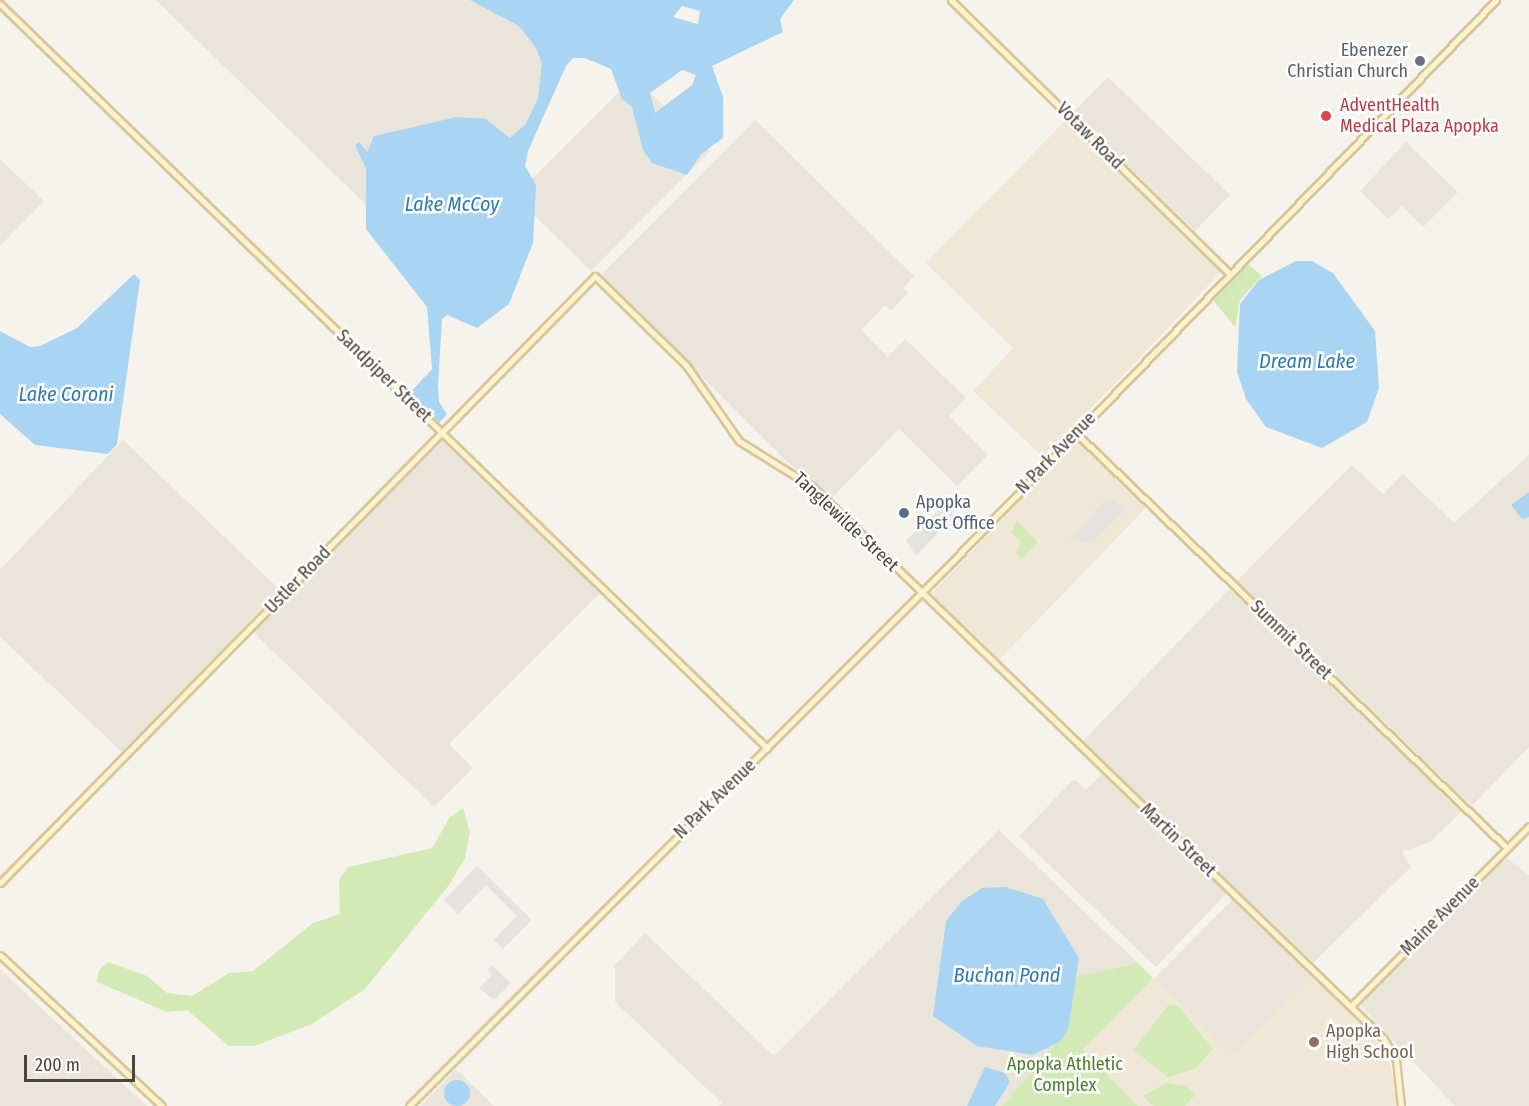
<!DOCTYPE html>
<html>
<head>
<meta charset="utf-8">
<style>
	body { margin:0 }
	#map { position:relative; width:1529px; height:1106px; overflow:hidden; background:#f6f3ec; font-family:"Fira Sans Condensed",sans-serif }
	div>[style] { position:absolute }
	[style*='--x'] { left:calc(var(--x)*1px); top:calc(var(--y)*1px); width:calc(var(--w)*1px); rotate:calc(var(--a)*1deg) }
	.residential>* { inset:0; background:#eae5da }
	.education>* { inset:0; background:#efe8d6 }
	.green>* { inset:0; background:#d2eab5 }
	.parking>* { inset:0; background:#e5e3e0 }
	.water>* { inset:0; background:#a9d4f2 }
	.round { border-radius:50% }
	.roads { filter:drop-shadow(2px 0 #d6c79b) drop-shadow(-2px 0 #d6c79b) drop-shadow(0 2px #d6c79b) drop-shadow(0 -2px #d6c79b) }
	.secondary>* { height:5px; margin:-2.5px; padding:0 2.5px; transform-origin:2.5px; border-radius:2.5px; background:#fff3cd }
	.dots>* { width:16px; height:16px; translate:-50% -50%; box-sizing:border-box; border:3px solid #fff; border-radius:50% }
	span { translate:-50% -50%; white-space:nowrap; text-align:center; line-height:1.15; -webkit-text-stroke:5px #fff; paint-order:stroke }
	.worship-label { font-size:18px; color:#5b616d }
	.right { translate:-100% -50%; text-align:right }
	.health-label { font-size:18px; color:#be3a42 }
	.left { translate:0 -50%; text-align:left }
	.street-label { font-size:18px; color:#4b4439 }
	.service-label { font-size:18px; color:#4e5e75 }
	.education-label { font-size:18px; color:#785e54 }
	.park-label { font-size:18px; color:#4a7f2a }
	.water-label { font-size:20px; color:#2e7ab2; font-style:italic }
	.scale { position:absolute; left:24px; top:1055px; width:111px; height:27px; box-sizing:border-box; border:3px solid #4b4439; border-top:0; padding-left:8px; font-size:18px; line-height:21px; white-space:nowrap; color:#4b4439; -webkit-text-stroke:4px #fff; paint-order:stroke }
</style>
</head>
<body>
<div id="map">
	<div class="residential">
		<div style="clip-path:polygon(156px 0,554px 0,555px 48px,515px 196px,634px 77px,710px 151px,591px 271px,515px 196px,438px 275px)"></div>
		<div style="clip-path:polygon(1108px 77px,1230px 195px,1195px 231px,1073px 112px)"></div>
		<div style="clip-path:polygon(755px 120px,914px 276px,903px 288px,908px 293px,891px 311px,885px 305px,861px 330px,888px 357px,905px 339px,966px 398px,949px 416px,988px 455px,957px 486px,899px 429px,831px 499px,784px 459px,601px 275px)"></div>
		<div style="clip-path:polygon(1406px 142px,1458px 192px,1423px 227px,1402px 206px,1388px 219px,1360px 191px)"></div>
		<div style="clip-path:polygon(0 159px,44px 201px,0 246px)"></div>
		<div style="clip-path:polygon(441px 439px,600px 593px,449px 744px,473px 768px,434px 807px,253px 632px)"></div>
		<div style="clip-path:polygon(123px 440px,280px 590px,122px 752px,0 637px,0 570px)"></div>
		<div style="clip-path:polygon(1529px 455px,1529px 747px,1472px 806px,1237px 581px,1352px 465px,1383px 494px,1403px 474px,1454px 523px)"></div>
		<div style="clip-path:polygon(1230px 588px,1462px 811px,1430px 842px,1402px 852px,1411px 867px,1313px 963px,1083px 741px)"></div>
		<div style="clip-path:polygon(1102px 774px,1226px 894px,1156px 967px,1019px 836px,1074px 779px,1086px 790px)"></div>
		<div style="clip-path:polygon(999px 830px,1138px 963px,1055px 981px,1061px 1037px,1002px 1106px,719px 1106px,722px 1103px,615px 1002px,615px 965px,645px 933px,774px 1056px)"></div>
		<div style="clip-path:polygon(1505px 857px,1529px 875px,1529px 1106px,1455px 1106px,1360px 1005px)"></div>
		<div style="clip-path:polygon(1233px 899px,1312px 973px,1234px 1055px,1154px 979px)"></div>
		<div style="clip-path:polygon(0 969px,37px 1004px,147px 1106px,0 1106px)"></div>
		<div style="clip-path:polygon(456px 1069px,494px 1106px,421px 1106px)"></div>
	</div>
	<div class="education">
		<div style="clip-path:polygon(1066px 120px,1221px 272px,1044px 458px,973px 391px,1013px 348px,926px 263px)"></div>
		<div style="clip-path:polygon(1077px 441px,1146px 508px,998px 661px,930px 595px)"></div>
		<div style="clip-path:polygon(1312px 973px,1387px 1048px,1399px 1106px,1138px 1106px,1082px 1050px,1153px 978px,1234px 1055px)"></div>
	</div>
	<div class="green">
		<div style="clip-path:polygon(1248px 264px,1262px 276px,1240px 300px,1235px 327px,1212px 299px)"></div>
		<div style="clip-path:polygon(1017px 521px,1038px 542px,1022px 559px,1016px 553px,1021px 542px,1011px 532px)"></div>
		<div style="clip-path:polygon(463px 808px,470px 832px,465px 858px,449px 885px,364px 990px,312px 1024px,254px 1046px,229px 1046px,187px 1010px,167px 1012px,97px 982px,99px 970px,108px 962px,147px 976px,167px 993px,192px 996px,229px 973px,253px 971px,313px 923px,340px 914px,339px 880px,348px 867px,432px 848px,450px 817px)"></div>
		<div style="clip-path:polygon(1138px 963px,1153px 978px,1083px 1050px,1138px 1106px,1002px 1106px,1061px 1037px,1055px 981px)"></div>
		<div style="clip-path:polygon(1169px 1004px,1178px 1006px,1213px 1049px,1195px 1069px,1167px 1077px,1134px 1050px)"></div>
		<div style="clip-path:polygon(1167px 1083px,1185px 1086px,1196px 1094px,1185px 1106px,1153px 1106px,1143px 1096px)"></div>
	</div>
	<div class="parking">
		<div style="clip-path:polygon(1107px 497px,1126px 508px,1092px 544px,1070px 540px)"></div>
		<div style="clip-path:polygon(947px 503px,954px 516px,916px 556px,906px 540px)"></div>
		<div style="clip-path:polygon(477px 866px,532px 920px,503px 949px,494px 940px,517px 916px,486px 885px,458px 914px,444px 900px)"></div>
		<div style="clip-path:polygon(492px 965px,511px 983px,494px 1000px,479px 988px,492px 975px,487px 970px)"></div>
	</div>
	<div class="water">
		<div style="clip-path:polygon(evenodd,470px 0,794px 0,780px 19px,783px 32px,712px 66px,723px 97px,723px 138px,701px 154px,687px 175px,652px 163px,643px 150px,632px 107px,622px 99px,611px 69px,585px 58px,573px 58px,566px 66px,528px 151px,525px 166px,536px 185px,533px 243px,509px 304px,477px 328px,447px 315px,442px 319px,438px 385px,439px 402px,447px 414px,439px 423px,409px 394px,432px 369px,427px 307px,366px 229px,366px 168px,355px 145px,359px 142px,367px 152px,374px 136px,457px 117px,486px 119px,510px 138px,526px 124px,538px 98px,542px 63px,536px 48px,519px 26px,470px 0,682px 6px,700px 11px,698px 24px,673px 17px,682px 6px,470px 0,682px 70px,696px 75px,692px 85px,655px 113px,650px 93px,682px 70px)"></div>
		<div style="clip-path:polygon(1296px 261px,1312px 261px,1333px 273px,1375px 331px,1379px 388px,1367px 422px,1322px 448px,1266px 427px,1246px 399px,1237px 372px,1240px 304px,1259px 280px)"></div>
		<div style="clip-path:polygon(134px 274px,140px 280px,117px 444px,108px 454px,35px 445px,0 414px,0 331px,30px 347px,40px 346px,77px 328px)"></div>
		<div style="clip-path:polygon(1529px 492px,1529px 517px,1522px 519px,1511px 505px)"></div>
		<div style="clip-path:polygon(1006px 887px,1043px 899px,1079px 958px,1068px 1030px,1059px 1042px,1033px 1055px,977px 1046px,933px 1016px,946px 921px,962px 901px,982px 888px)"></div>
		<div style="clip-path:polygon(985px 1067px,1005px 1073px,1010px 1082px,995px 1106px,967px 1106px)"></div>
		<div class="round" style="left:444px;top:1080px;width:26px;height:26px"></div>
	</div>
	<div class="roads">
		<div class="secondary">
			<div style="--x:951;--y:0;--w:390;--a:44.5"></div>
			<div style="--x:0;--y:4;--w:1069;--a:44.13"></div>
			<div style="--x:1076;--y:433;--w:598;--a:43.92"></div>
			<div style="--x:0;--y:883;--w:850;--a:-45.57"></div>
			<div style="--x:595;--y:276;--w:127;--a:44.4"></div>
			<div style="--x:686;--y:365;--w:93;--a:55.1"></div>
			<div style="--x:739;--y:441;--w:87;--a:31.9"></div>
			<div style="--x:813;--y:487;--w:794;--a:44.03"></div>
			<div style="--x:1384;--y:1039;--w:24;--a:60"></div>
			<div style="--x:1396;--y:1060;--w:46;--a:83.8"></div>
			<div style="--x:0;--y:955;--w:221;--a:43"></div>
			<div style="--x:1351;--y:1006;--w:253;--a:-45.3"></div>
			<div style="--x:409;--y:1106;--w:762;--a:-45.05"></div>
			<div style="--x:947;--y:567;--w:789;--a:-45.92"></div>
		</div>
	</div>
	<div class="dots">
		<div style="left:1420px;top:61px;background:#6b7280"></div>
		<div style="left:1326px;top:116px;background:#e0444e"></div>
		<div style="left:904px;top:513px;background:#5c6f8a"></div>
		<div style="left:1314px;top:1042px;background:#8d6e63"></div>
	</div>
	<div class="worship-label">
		<span class="right" style="left:1408px;top:61px">Ebenezer<br>Christian Church</span>
	</div>
	<div class="health-label">
		<span class="left" style="left:1340px;top:116px">AdventHealth<br>Medical Plaza Apopka</span>
	</div>
	<div class="street-label">
		<span style="left:1090px;top:136px;rotate:45deg">Votaw Road</span>
		<span style="left:384px;top:376px;rotate:44deg">Sandpiper Street</span>
		<span style="left:1056px;top:453px;rotate:-46deg">N Park Avenue</span>
		<span style="left:846px;top:522px;rotate:43deg">Tanglewilde Street</span>
		<span style="left:298px;top:580px;rotate:-46deg">Ustler Road</span>
		<span style="left:1291px;top:640px;rotate:44deg">Summit Street</span>
		<span style="left:715px;top:799px;rotate:-44deg">N Park Avenue</span>
		<span style="left:1178px;top:840px;rotate:44deg">Martin Street</span>
		<span style="left:1440px;top:916px;rotate:-45deg">Maine Avenue</span>
	</div>
	<div class="service-label">
		<span class="left" style="left:916px;top:513px">Apopka<br>Post Office</span>
	</div>
	<div class="education-label">
		<span class="left" style="left:1326px;top:1042px">Apopka<br>High School</span>
	</div>
	<div class="park-label">
		<span style="left:1065px;top:1075px">Apopka Athletic<br>Complex</span>
	</div>
	<div class="water-label">
		<span style="left:452px;top:204px">Lake McCoy</span>
		<span style="left:1307px;top:361px">Dream Lake</span>
		<span style="left:66px;top:394px">Lake Coroni</span>
		<span style="left:1007px;top:975px">Buchan Pond</span>
	</div>
	<div class="scale">200 m</div>
</div>
</body>
</html>
